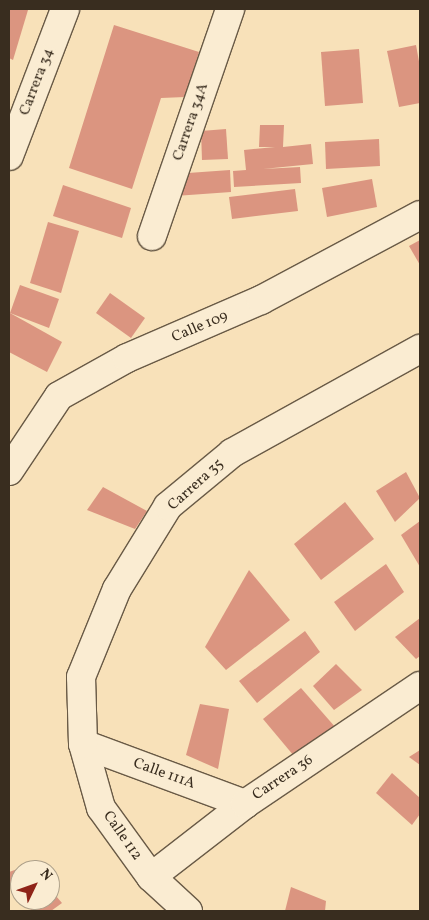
<!DOCTYPE html>
<html>
<head>
<meta charset="utf-8">
<style>
	body { margin:0 }
	#map { position:relative; width:429px; height:920px; overflow:hidden; background:#f8e1b9; font-family:Vollkorn,serif }
	div>[style] { position:absolute }
	[style*='--x'] { left:calc(var(--x)*1px); top:calc(var(--y)*1px); width:calc(var(--w)*1px); rotate:calc(var(--a)*1deg) }
	.building>* { inset:0; background:#db9580 }
	.roads { filter:drop-shadow(1px 0 #695a46) drop-shadow(-1px 0 #695a46) drop-shadow(0 1px #695a46) drop-shadow(0 -1px #695a46) }
	.street>* { height:28px; margin:-14px; padding:0 14px; transform-origin:14px; border-radius:14px; background:#faecd2 }
	span { translate:-50% -50%; white-space:nowrap; text-align:center; line-height:1.15; -webkit-text-stroke:5px #faecd2; paint-order:stroke }
	.street-label { font-size:15px; color:#392d1f }
	.frame { position:absolute; inset:0; border:10px solid #392d1f; pointer-events:none }
	.north { position:absolute; left:10px; top:860px; width:50px; height:50px; box-sizing:border-box; background:#faecd2; border:1px solid #ada08a; border-radius:50%; rotate:48deg; font-size:14px; font-weight:700; line-height:20px; text-align:center; color:#392d1f }
	.north::after { content:''; display:block; margin:auto; width:18px; height:22px; background:#8f2418; clip-path:polygon(50% 0,100% 100%,50% 72%,0 100%) }
</style>
</head>
<body>
<div id="map">
	<div class="building">
		<div style="clip-path:polygon(9px 9px,28px 10px,13px 60px,9px 58px)"></div>
		<div style="clip-path:polygon(114px 25px,199px 52px,185px 97px,161px 98px,132px 189px,69px 168px)"></div>
		<div style="clip-path:polygon(416px 45px,420px 67px,420px 103px,399px 107px,387px 51px)"></div>
		<div style="clip-path:polygon(359px 49px,363px 103px,325px 106px,321px 52px)"></div>
		<div style="clip-path:polygon(260px 125px,284px 125px,283px 147px,311px 144px,313px 164px,263px 169px,300px 167px,301px 183px,234px 187px,233px 171px,246px 170px,244px 150px,275px 147px,259px 147px)"></div>
		<div style="clip-path:polygon(226px 129px,228px 159px,202px 160px,201px 131px)"></div>
		<div style="clip-path:polygon(379px 139px,380px 166px,326px 169px,325px 142px)"></div>
		<div style="clip-path:polygon(230px 170px,231px 192px,175px 196px,174px 174px)"></div>
		<div style="clip-path:polygon(372px 179px,377px 207px,327px 217px,322px 188px)"></div>
		<div style="clip-path:polygon(63px 185px,131px 208px,122px 238px,53px 216px)"></div>
		<div style="clip-path:polygon(295px 189px,298px 211px,232px 219px,229px 197px)"></div>
		<div style="clip-path:polygon(48px 222px,79px 231px,61px 293px,30px 283px)"></div>
		<div style="clip-path:polygon(420px 240px,420px 265px,409px 246px)"></div>
		<div style="clip-path:polygon(20px 285px,59px 299px,49px 328px,10px 313px)"></div>
		<div style="clip-path:polygon(110px 293px,145px 318px,131px 338px,96px 313px)"></div>
		<div style="clip-path:polygon(10px 313px,62px 342px,47px 372px,9px 352px)"></div>
		<div style="clip-path:polygon(406px 472px,420px 498px,395px 522px,376px 491px)"></div>
		<div style="clip-path:polygon(103px 487px,147px 511px,135px 529px,87px 510px)"></div>
		<div style="clip-path:polygon(345px 502px,374px 539px,321px 580px,294px 544px)"></div>
		<div style="clip-path:polygon(420px 521px,420px 567px,401px 535px)"></div>
		<div style="clip-path:polygon(386px 564px,404px 592px,355px 631px,334px 602px)"></div>
		<div style="clip-path:polygon(249px 570px,290px 620px,226px 670px,205px 647px)"></div>
		<div style="clip-path:polygon(420px 618px,420px 656px,416px 659px,395px 637px)"></div>
		<div style="clip-path:polygon(305px 631px,320px 652px,257px 703px,239px 681px)"></div>
		<div style="clip-path:polygon(336px 664px,362px 690px,334px 710px,313px 686px)"></div>
		<div style="clip-path:polygon(301px 688px,336px 728px,299px 762px,263px 719px)"></div>
		<div style="clip-path:polygon(200px 704px,229px 709px,218px 769px,186px 755px)"></div>
		<div style="clip-path:polygon(420px 750px,420px 765px,409px 757px)"></div>
		<div style="clip-path:polygon(392px 773px,420px 798px,420px 814px,412px 825px,376px 793px)"></div>
		<div style="clip-path:polygon(29px 865px,34px 870px,20px 870px,20px 897px,9px 884px,9px 872px)"></div>
		<div style="clip-path:polygon(291px 887px,326px 901px,325px 911px,285px 911px)"></div>
		<div style="clip-path:polygon(50px 889px,62px 903px,51px 911px,32px 911px,22px 900px,50px 900px)"></div>
	</div>
	<div class="roads">
		<div class="street">
			<div style="--x:9;--y:156;--w:157;--a:-69.1"></div>
			<div style="--x:152;--y:236;--w:240;--a:-71"></div>
			<div style="--x:9;--y:471;--w:90;--a:-56.3"></div>
			<div style="--x:59;--y:396;--w:78;--a:-29.2"></div>
			<div style="--x:127;--y:358;--w:146;--a:-23.4"></div>
			<div style="--x:261;--y:300;--w:180;--a:-28.1"></div>
			<div style="--x:83;--y:744;--w:173;--a:20.3"></div>
			<div style="--x:151;--y:877;--w:119;--a:-37.8"></div>
			<div style="--x:245;--y:804;--w:211;--a:-34"></div>
			<div style="--x:188;--y:911;--w:50;--a:-137.4"></div>
			<div style="--x:151;--y:877;--w:85;--a:-125.9"></div>
			<div style="--x:101;--y:808;--w:66;--a:-105.7"></div>
			<div style="--x:83;--y:744;--w:67;--a:-91.7"></div>
			<div style="--x:81;--y:677;--w:95;--a:-67.8"></div>
			<div style="--x:117;--y:589;--w:97;--a:-58.4"></div>
			<div style="--x:168;--y:506;--w:83;--a:-39.6"></div>
			<div style="--x:232;--y:453;--w:215;--a:-29"></div>
		</div>
	</div>
	<div class="street-label">
		<span style="left:37px;top:82px;rotate:-69deg">Carrera 34</span>
		<span style="left:191px;top:122px;rotate:-71deg">Carrera 34A</span>
		<span style="left:200px;top:327px;rotate:-23deg">Calle 109</span>
		<span style="left:196px;top:485px;rotate:-42deg">Carrera 35</span>
		<span style="left:164px;top:774px;rotate:20deg">Calle 111A</span>
		<span style="left:283px;top:778px;rotate:-34deg">Carrera 36</span>
		<span style="left:122px;top:836px;rotate:55deg">Calle 112</span>
	</div>
	<div class="frame"></div>
	<div class="north">N</div>
</div>
</body>
</html>
